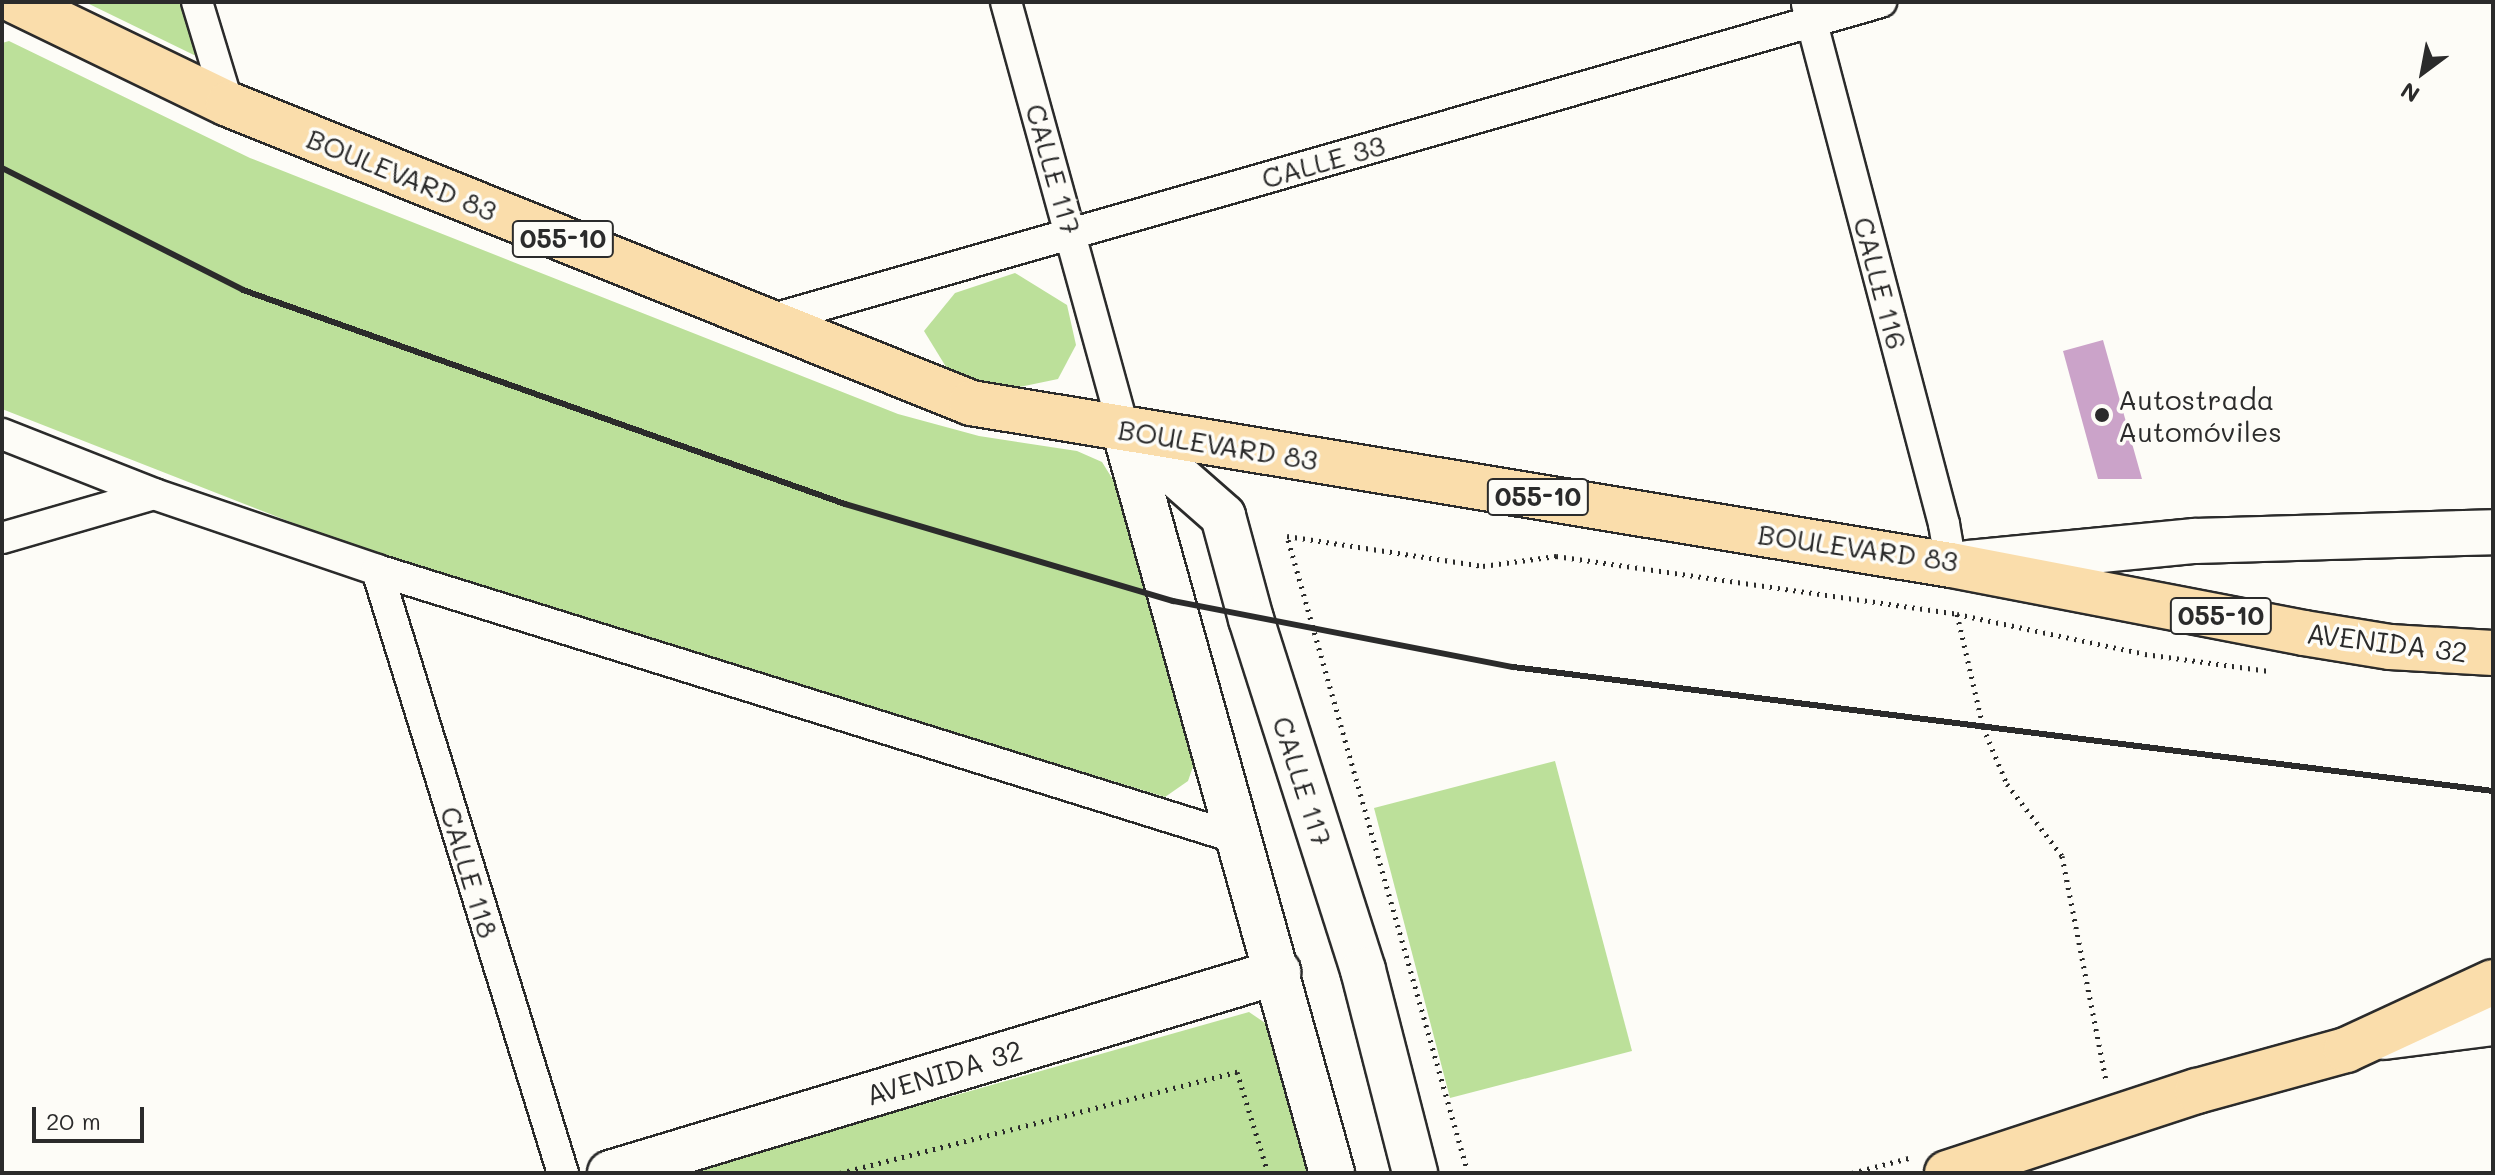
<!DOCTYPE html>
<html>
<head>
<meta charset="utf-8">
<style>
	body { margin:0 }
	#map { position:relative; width:2495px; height:1175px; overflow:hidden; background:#fdfcf7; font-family:Mali,sans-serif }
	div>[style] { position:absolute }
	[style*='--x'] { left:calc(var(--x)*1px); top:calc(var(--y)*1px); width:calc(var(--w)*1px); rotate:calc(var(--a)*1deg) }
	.green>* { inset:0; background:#bce09a }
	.building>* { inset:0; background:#cba3c9 }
	.path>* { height:5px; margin-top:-2.5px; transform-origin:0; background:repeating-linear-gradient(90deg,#2b2b2b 0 2px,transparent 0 8px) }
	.roads { filter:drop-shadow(2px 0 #2b2b2b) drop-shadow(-2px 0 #2b2b2b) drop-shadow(0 2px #2b2b2b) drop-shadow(0 -2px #2b2b2b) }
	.street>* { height:30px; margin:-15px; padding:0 15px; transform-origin:15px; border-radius:15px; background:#fdfcf7 }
	.secondary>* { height:44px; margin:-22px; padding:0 22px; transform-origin:22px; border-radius:22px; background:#fdfcf7 }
	.highway>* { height:44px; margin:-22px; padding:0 22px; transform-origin:22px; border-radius:22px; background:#faddab }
	.rail>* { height:6px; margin:-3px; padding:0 3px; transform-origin:3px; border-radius:3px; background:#2b2b2b }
	.dots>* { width:22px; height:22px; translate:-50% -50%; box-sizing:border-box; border:4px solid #fdfcf7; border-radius:50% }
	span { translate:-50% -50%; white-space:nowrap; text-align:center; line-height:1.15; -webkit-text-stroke:7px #fdfcf7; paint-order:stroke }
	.shield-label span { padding:2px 6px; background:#fdfcf7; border:2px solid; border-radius:6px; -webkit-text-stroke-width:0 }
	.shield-label { font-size:26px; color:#2b2b2b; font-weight:700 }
	.street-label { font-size:28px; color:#2b2b2b }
	.poi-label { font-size:28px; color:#2b2b2b }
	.left { translate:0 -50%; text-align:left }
	.frame { position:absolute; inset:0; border:4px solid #2b2b2b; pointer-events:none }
	.north { position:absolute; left:2383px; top:32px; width:80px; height:80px; -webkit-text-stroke:6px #fdfcf7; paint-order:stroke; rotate:212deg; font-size:22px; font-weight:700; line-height:32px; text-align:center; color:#2b2b2b }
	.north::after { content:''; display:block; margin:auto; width:28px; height:36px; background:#2b2b2b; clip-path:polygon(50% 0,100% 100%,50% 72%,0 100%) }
	.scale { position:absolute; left:32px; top:1107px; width:112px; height:36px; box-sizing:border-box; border:4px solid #2b2b2b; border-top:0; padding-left:10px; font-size:24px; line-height:28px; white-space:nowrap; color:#2b2b2b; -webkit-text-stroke:6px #fdfcf7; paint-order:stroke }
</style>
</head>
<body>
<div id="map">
	<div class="green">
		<div style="clip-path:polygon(85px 2px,180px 2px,196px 56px)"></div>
		<div style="clip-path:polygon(9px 41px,250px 158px,898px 414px,979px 436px,1077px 451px,1102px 462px,1115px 483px,1196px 758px,1188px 781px,1165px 797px,385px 559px,2px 409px,2px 43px)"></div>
		<div style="clip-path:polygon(1015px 273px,1067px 305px,1076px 345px,1058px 379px,991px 393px,951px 375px,924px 331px,955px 293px)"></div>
		<div style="clip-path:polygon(1555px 761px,1632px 1051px,1450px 1098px,1374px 808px)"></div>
		<div style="clip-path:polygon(1249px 1012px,1271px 1027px,1313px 1173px,681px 1173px)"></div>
	</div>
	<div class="building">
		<div style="clip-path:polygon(2103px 340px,2142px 479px,2098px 479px,2063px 351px)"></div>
	</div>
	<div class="path">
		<div style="--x:1957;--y:614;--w:116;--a:77"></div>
		<div style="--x:1983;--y:727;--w:62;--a:67.2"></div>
		<div style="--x:2007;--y:784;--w:91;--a:52.6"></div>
		<div style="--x:2062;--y:856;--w:229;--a:78.9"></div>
		<div style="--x:840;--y:1173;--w:410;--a:-14.3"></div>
		<div style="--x:1237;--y:1072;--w:106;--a:72.9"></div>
		<div style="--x:1468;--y:1173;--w:662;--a:-105.86"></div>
		<div style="--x:1287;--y:536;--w:198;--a:8.7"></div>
		<div style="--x:1483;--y:566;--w:74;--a:-7.8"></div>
		<div style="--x:1556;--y:556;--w:405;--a:8.2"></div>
		<div style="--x:1957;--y:614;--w:192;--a:12"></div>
		<div style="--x:2145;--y:654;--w:125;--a:7.8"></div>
		<div style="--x:1852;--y:1173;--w:59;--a:-14.7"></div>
	</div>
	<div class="roads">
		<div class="street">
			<div style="--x:197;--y:2;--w:107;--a:73.1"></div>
			<div style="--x:1006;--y:2;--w:443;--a:74.6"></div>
			<div style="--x:1807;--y:4;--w:538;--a:75.24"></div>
			<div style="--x:1944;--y:524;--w:42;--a:80.3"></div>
			<div style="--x:766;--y:321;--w:1160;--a:-15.97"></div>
			<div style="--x:2;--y:434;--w:163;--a:21.5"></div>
			<div style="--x:154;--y:494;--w:236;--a:18.8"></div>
			<div style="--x:377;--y:570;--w:904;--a:17.31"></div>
			<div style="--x:2;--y:538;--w:158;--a:-16.1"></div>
			<div style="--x:377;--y:570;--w:631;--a:72.86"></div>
		</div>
		<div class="secondary">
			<div style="--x:1124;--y:429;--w:132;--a:41.3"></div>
			<div style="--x:1223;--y:516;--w:107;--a:74.8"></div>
			<div style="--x:1251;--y:619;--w:368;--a:72.3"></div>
			<div style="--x:1363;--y:970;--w:210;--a:75.6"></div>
			<div style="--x:1124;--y:429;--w:773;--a:74.38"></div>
			<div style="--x:1969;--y:563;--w:227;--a:-5.6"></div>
			<div style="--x:2195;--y:541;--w:298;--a:-1.7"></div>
			<div style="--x:2384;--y:1037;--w:110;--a:-7.3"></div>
			<div style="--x:610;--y:1173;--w:698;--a:-16.75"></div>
		</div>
		<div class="highway">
			<div style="--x:17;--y:2;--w:234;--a:25.8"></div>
			<div style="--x:228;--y:104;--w:801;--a:21.92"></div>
			<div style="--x:971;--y:403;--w:993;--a:9.39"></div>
			<div style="--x:1951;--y:565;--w:359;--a:10.9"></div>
			<div style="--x:2304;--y:633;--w:87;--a:9.2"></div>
			<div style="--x:2390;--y:647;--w:103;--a:3.3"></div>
			<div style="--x:1947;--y:1173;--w:263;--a:-18.2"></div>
			<div style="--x:2197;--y:1091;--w:155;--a:-15.4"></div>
			<div style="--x:2346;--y:1050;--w:162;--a:-24.8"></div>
		</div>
	</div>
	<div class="rail">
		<div style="--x:2;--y:168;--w:270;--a:26.8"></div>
		<div style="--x:243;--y:290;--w:639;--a:19.57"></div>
		<div style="--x:845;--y:504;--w:342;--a:16.5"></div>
		<div style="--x:1173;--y:601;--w:346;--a:11"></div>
		<div style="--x:1513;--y:667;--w:988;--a:7.21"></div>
	</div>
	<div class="dots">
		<div style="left:2102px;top:415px;background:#2b2b2b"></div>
	</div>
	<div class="shield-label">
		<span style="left:563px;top:239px">055-10</span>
		<span style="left:1538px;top:497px">055-10</span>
		<span style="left:2221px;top:616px">055-10</span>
	</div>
	<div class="street-label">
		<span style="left:1323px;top:161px;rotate:-16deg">CALLE 33</span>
		<span style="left:1054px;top:169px;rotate:74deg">CALLE 117</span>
		<span style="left:402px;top:174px;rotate:22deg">BOULEVARD 83</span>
		<span style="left:1881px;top:283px;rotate:75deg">CALLE 116</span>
		<span style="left:1218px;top:444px;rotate:9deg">BOULEVARD 83</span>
		<span style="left:1858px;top:547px;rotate:8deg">BOULEVARD 83</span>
		<span style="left:2387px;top:642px;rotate:7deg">AVENIDA 32</span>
		<span style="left:1303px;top:781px;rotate:72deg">CALLE 117</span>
		<span style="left:470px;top:872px;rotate:73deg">CALLE 118</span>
		<span style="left:944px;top:1072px;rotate:-17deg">AVENIDA 32</span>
	</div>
	<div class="poi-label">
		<span class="left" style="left:2118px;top:415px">Autostrada<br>Automóviles</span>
	</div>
	<div class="frame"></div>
	<div class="north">N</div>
	<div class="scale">20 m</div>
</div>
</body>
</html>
